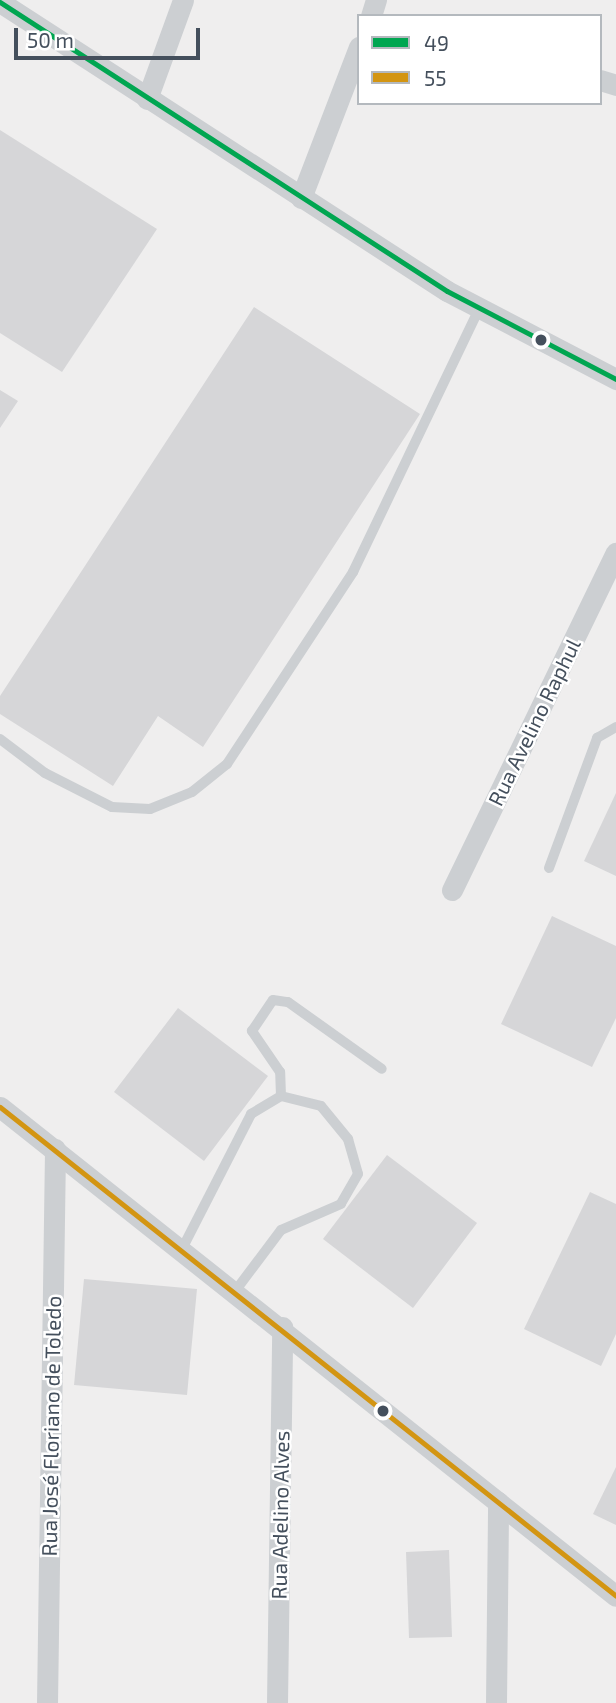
<!DOCTYPE html>
<html>
<head>
<meta charset="utf-8">
<style>
	body { margin:0 }
	#map { position:relative; width:616px; height:1703px; overflow:hidden; background:#efeeee; font-family:"Exo 2",sans-serif }
	div>[style] { position:absolute }
	[style*='--x'] { left:calc(var(--x)*1px); top:calc(var(--y)*1px); width:calc(var(--w)*1px); rotate:calc(var(--a)*1deg) }
	.building>* { inset:0; background:#d6d6d8 }
	.service>* { height:10px; margin:-5px; padding:0 5px; transform-origin:5px; border-radius:5px; background:#cccfd2 }
	.minor>* { height:21px; margin:-10.5px; padding:0 10.5px; transform-origin:10.5px; border-radius:10.5px; background:#cccfd2 }
	.bus-1>* { height:5px; margin:-2.5px; padding:0 2.5px; transform-origin:2.5px; border-radius:2.5px; background:#00a651 }
	.bus-2>* { height:5px; margin:-2.5px; padding:0 2.5px; transform-origin:2.5px; border-radius:2.5px; background:#d39512 }
	.dots>* { width:19px; height:19px; translate:-50% -50%; box-sizing:border-box; border:4px solid #fff; border-radius:50% }
	span { translate:-50% -50%; white-space:nowrap; text-align:center; line-height:1.15; -webkit-text-stroke:5px #fff; paint-order:stroke }
	.street-label { font-size:21px; color:#444f5c }
	.legend { position:absolute; left:357px; top:14px; width:245px; height:91px; box-sizing:border-box; background:#fff; border:2px solid #b4b9be; margin:0; padding:9px 12px; list-style:none; font-size:21px; color:#444f5c }
	.legend li { display:flex; align-items:center; gap:14px; height:35px }
	.legend b { width:35px; border:2px solid #b4b9be }
	.scale { position:absolute; left:14px; top:28px; width:186px; height:32px; box-sizing:border-box; border:4px solid #444f5c; border-top:0; padding-left:9px; font-size:21px; line-height:24px; white-space:nowrap; color:#444f5c; -webkit-text-stroke:5px #fff; paint-order:stroke }
</style>
</head>
<body>
<div id="map">
	<div class="building">
		<div style="clip-path:polygon(0 130px,157px 229px,62px 372px,0 333px)"></div>
		<div style="clip-path:polygon(254px 307px,420px 414px,203px 747px,158px 716px,113px 786px,0 714px,0 696px)"></div>
		<div style="clip-path:polygon(0 390px,18px 401px,0 428px)"></div>
		<div style="clip-path:polygon(616px 793px,616px 876px,584px 861px)"></div>
		<div style="clip-path:polygon(552px 916px,616px 946px,616px 1018px,592px 1067px,501px 1024px)"></div>
		<div style="clip-path:polygon(178px 1008px,268px 1076px,204px 1161px,114px 1092px)"></div>
		<div style="clip-path:polygon(387px 1155px,477px 1223px,413px 1308px,323px 1239px)"></div>
		<div style="clip-path:polygon(590px 1192px,616px 1204px,616px 1334px,601px 1366px,524px 1329px)"></div>
		<div style="clip-path:polygon(84px 1279px,197px 1289px,187px 1395px,74px 1385px)"></div>
		<div style="clip-path:polygon(616px 1467px,616px 1525px,593px 1514px)"></div>
		<div style="clip-path:polygon(449px 1550px,452px 1637px,409px 1638px,406px 1552px)"></div>
	</div>
	<div class="service">
		<div style="--x:0;--y:739;--w:56;--a:37.1"></div>
		<div style="--x:45;--y:773;--w:75;--a:26.9"></div>
		<div style="--x:112;--y:807;--w:38;--a:3"></div>
		<div style="--x:150;--y:809;--w:45;--a:-22"></div>
		<div style="--x:192;--y:792;--w:45;--a:-38.7"></div>
		<div style="--x:227;--y:764;--w:230;--a:-56.7"></div>
		<div style="--x:353;--y:572;--w:292;--a:-64.4"></div>
		<div style="--x:549;--y:868;--w:139;--a:-69.7"></div>
		<div style="--x:597;--y:738;--w:22;--a:-30"></div>
		<div style="--x:281;--y:1096;--w:24;--a:-92"></div>
		<div style="--x:280;--y:1072;--w:50;--a:-124.3"></div>
		<div style="--x:252;--y:1031;--w:37;--a:-56"></div>
		<div style="--x:273;--y:1000;--w:15;--a:8"></div>
		<div style="--x:288;--y:1002;--w:115;--a:35.5"></div>
		<div style="--x:182;--y:1249;--w:152;--a:-62.9"></div>
		<div style="--x:251;--y:1114;--w:35;--a:-31"></div>
		<div style="--x:281;--y:1096;--w:41;--a:14"></div>
		<div style="--x:321;--y:1106;--w:43;--a:50.7"></div>
		<div style="--x:348;--y:1139;--w:36;--a:74"></div>
		<div style="--x:358;--y:1174;--w:34;--a:120"></div>
		<div style="--x:341;--y:1204;--w:65;--a:156.6"></div>
		<div style="--x:281;--y:1230;--w:75;--a:126.9"></div>
	</div>
	<div class="minor">
		<div style="--x:0;--y:2;--w:532;--a:32.88"></div>
		<div style="--x:447;--y:291;--w:191;--a:27.5"></div>
		<div style="--x:371;--y:16;--w:17;--a:-73"></div>
		<div style="--x:600;--y:80;--w:17;--a:17"></div>
		<div style="--x:147;--y:99;--w:105;--a:-70"></div>
		<div style="--x:301;--y:198;--w:162;--a:-69"></div>
		<div style="--x:452;--y:890;--w:375;--a:-64.1"></div>
		<div style="--x:0;--y:1107;--w:786;--a:38.44"></div>
		<div style="--x:47;--y:1703;--w:554;--a:-89.17"></div>
		<div style="--x:277;--y:1703;--w:376;--a:-89.2"></div>
		<div style="--x:496;--y:1703;--w:201;--a:-89.4"></div>
	</div>
	<div class="bus-1">
		<div style="--x:0;--y:2;--w:532;--a:32.88"></div>
		<div style="--x:447;--y:291;--w:191;--a:27.5"></div>
	</div>
	<div class="bus-2">
		<div style="--x:0;--y:1107;--w:786;--a:38.44"></div>
	</div>
	<div class="dots">
		<div style="left:541px;top:340px;background:#444f5c"></div>
		<div style="left:383px;top:1411px;background:#444f5c"></div>
	</div>
	<div class="street-label">
		<span style="left:534px;top:722px;rotate:-64deg">Rua Avelino Raphul</span>
		<span style="left:51px;top:1426px;rotate:-89deg">Rua José Floriano de Toledo</span>
		<span style="left:280px;top:1515px;rotate:-89deg">Rua Adelino Alves</span>
	</div>
	<ul class="legend">
	<li><b style="height:9px;background:#00a651"></b>49</li>
	<li><b style="height:9px;background:#d39512"></b>55</li>
	</ul>
	<div class="scale">50 m</div>
</div>
</body>
</html>
